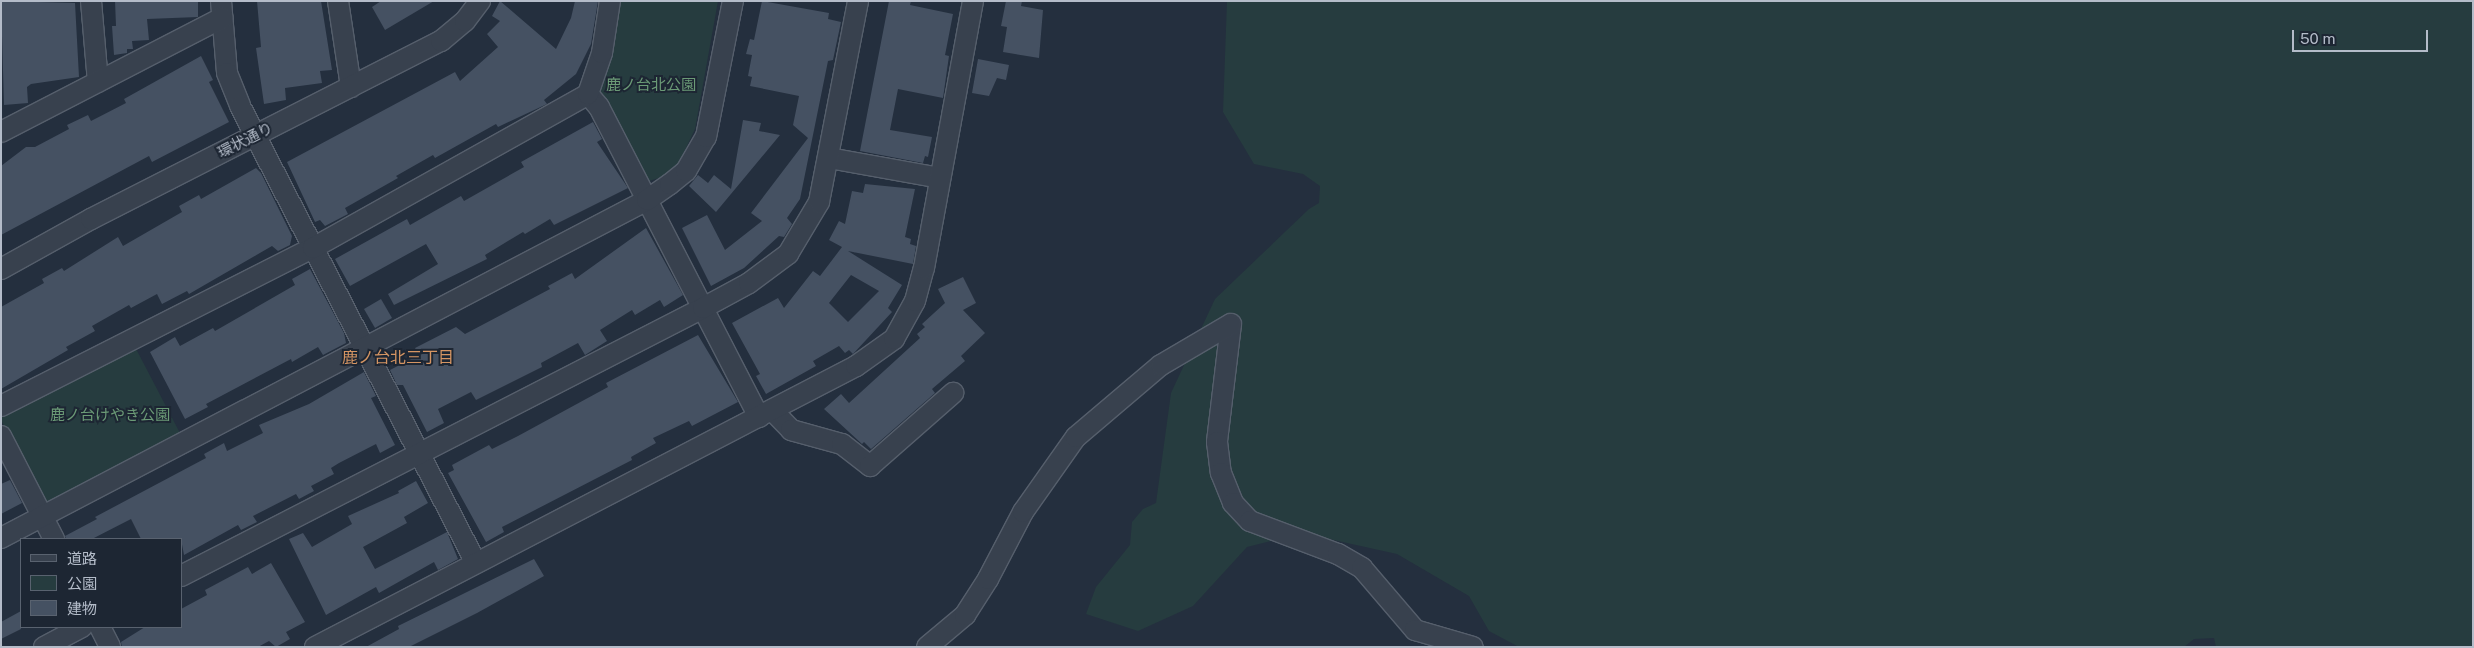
<!DOCTYPE html>
<html>
<head>
<meta charset="utf-8">
<style>
	body { margin:0 }
	#map { position:relative; width:2474px; height:648px; overflow:hidden; background:#242f3e; font-family:"Public Sans","Noto Sans JP",sans-serif }
	div>[style] { position:absolute }
	[style*='--x'] { left:calc(var(--x)*1px); top:calc(var(--y)*1px); width:calc(var(--w)*1px); rotate:calc(var(--a)*1deg) }
	.green>* { inset:0; background:#263c3f }
	.building>* { inset:0; background:#455162 }
	.roads { filter:drop-shadow(1px 0 #565f6c) drop-shadow(-1px 0 #565f6c) drop-shadow(0 1px #565f6c) drop-shadow(0 -1px #565f6c) }
	.minor>* { height:20px; margin:-10px; padding:0 10px; transform-origin:10px; border-radius:10px; background:#38414e }
	span { translate:-50% -50%; white-space:nowrap; text-align:center; line-height:1.15; -webkit-text-stroke:4px #1d2633; paint-order:stroke }
	.park-label { font-size:15px; color:#6b9a76 }
	.street-label { font-size:15px; color:#b4bcc9 }
	.neighbourhood-label { font-size:16px; color:#d59563 }
	.frame { position:absolute; inset:0; border:2px solid #b4bcc9; pointer-events:none }
	.legend { position:absolute; left:20px; top:538px; width:162px; height:90px; box-sizing:border-box; background:#1d2633; border:1px solid #59626f; margin:0; padding:6px 9px; list-style:none; font-size:15px; color:#b4bcc9 }
	.legend li { display:flex; align-items:center; gap:10px; height:25px }
	.legend b { width:25px; border:1px solid #59626f }
	.scale { position:absolute; left:2292px; top:30px; width:136px; height:22px; box-sizing:border-box; border:2px solid #b4bcc9; border-top:0; padding-left:6px; font-size:15px; line-height:18px; white-space:nowrap; color:#b4bcc9; -webkit-text-stroke:4px #1d2633; paint-order:stroke }
</style>
</head>
<body>
<div id="map">
	<div class="green">
		<div style="clip-path:polygon(617px 1px,718px 1px,695px 129px,677px 167px,665px 176px,646px 182px,593px 89px)"></div>
		<div style="clip-path:polygon(1227px 1px,2473px 1px,2473px 647px,2216px 647px,2214px 638px,2194px 639px,2184px 647px,1519px 647px,1489px 631px,1469px 596px,1397px 554px,1302px 533px,1247px 547px,1193px 606px,1138px 631px,1086px 614px,1096px 587px,1130px 545px,1132px 522px,1143px 509px,1156px 503px,1171px 393px,1215px 299px,1309px 209px,1319px 203px,1320px 186px,1303px 174px,1254px 164px,1223px 112px)"></div>
		<div style="clip-path:polygon(134px 345px,181px 435px,46px 506px,1px 420px,1px 415px)"></div>
	</div>
	<div class="building">
		<div style="clip-path:polygon(1px 1px,75px 3px,79px 77px,31px 84px,27px 87px,28px 103px,4px 105px)"></div>
		<div style="clip-path:polygon(115px 1px,198px 1px,198px 17px,147px 19px,149px 40px,132px 41px,133px 49px,127px 49px,127px 53px,114px 55px,112px 26px,116px 26px)"></div>
		<div style="clip-path:polygon(257px 1px,321px 1px,332px 70px,320px 71px,322px 83px,285px 88px,286px 100px,264px 104px,256px 48px,261px 47px)"></div>
		<div style="clip-path:polygon(381px 1px,434px 1px,385px 30px,372px 7px)"></div>
		<div style="clip-path:polygon(500px 1px,556px 49px,571px 18px,575px 1px,598px 1px,591px 44px,576px 74px,544px 100px,547px 104px,498px 127px,496px 124px,435px 158px,433px 155px,396px 176px,398px 178px,345px 208px,348px 214px,325px 226px,320px 220px,315px 222px,287px 162px,455px 72px,460px 81px,498px 47px,487px 34px,500px 21px,492px 16px)"></div>
		<div style="clip-path:polygon(762px 1px,829px 13px,828px 19px,841px 22px,833px 60px,828px 61px,800px 199px,787px 218px,792px 224px,784px 237px,779px 236px,744px 268px,711px 286px,682px 228px,707px 215px,725px 250px,762px 221px,751px 213px,808px 138px,793px 125px,799px 96px,750px 86px,752px 77px,748px 76px,752px 55px,746px 54px,750px 39px,754px 40px)"></div>
		<div style="clip-path:polygon(889px 1px,911px 1px,910px 5px,953px 14px,947px 45px,945px 55px,949px 56px,943px 98px,898px 89px,890px 130px,932px 137px,928px 157px,925px 156px,923px 163px,860px 151px)"></div>
		<div style="clip-path:polygon(1006px 1px,1022px 1px,1021px 6px,1043px 10px,1039px 58px,1003px 52px,1007px 27px,1001px 26px)"></div>
		<div style="clip-path:polygon(201px 56px,213px 80px,209px 82px,229px 122px,152px 162px,149px 156px,1px 235px,1px 166px,26px 147px,35px 147px,69px 129px,67px 125px,88px 115px,91px 121px,126px 103px,124px 99px)"></div>
		<div style="clip-path:polygon(978px 59px,1009px 65px,1006px 80px,997px 78px,989px 96px,972px 93px)"></div>
		<div style="clip-path:polygon(743px 120px,761px 123px,759px 131px,780px 135px,716px 212px,689px 186px,698px 175px,708px 183px,714px 175px,731px 189px)"></div>
		<div style="clip-path:polygon(593px 122px,602px 139px,597px 142px,628px 188px,554px 225px,550px 219px,525px 234px,523px 232px,485px 255px,487px 259px,394px 305px,388px 294px,438px 264px,426px 244px,350px 286px,335px 259px,407px 219px,410px 225px,461px 196px,464px 201px,524px 167px,521px 162px)"></div>
		<div style="clip-path:polygon(256px 168px,261px 173px,292px 236px,290px 245px,278px 251px,272px 246px,189px 294px,187px 291px,162px 304px,157px 294px,131px 308px,129px 305px,92px 326px,95px 331px,66px 347px,68px 350px,1px 389px,1px 307px,44px 283px,42px 279px,62px 268px,64px 271px,118px 237px,123px 246px,182px 212px,179px 206px,199px 195px,201px 199px)"></div>
		<div style="clip-path:polygon(evenodd,865px 184px,915px 189px,905px 237px,911px 239px,910px 244px,916px 246px,913px 264px,848px 251px,902px 285px,888px 308px,892px 312px,853px 354px,849px 350px,845px 353px,839px 346px,813px 361px,816px 366px,766px 394px,756px 376px,760px 374px,732px 323px,778px 298px,784px 308px,813px 271px,820px 276px,842px 247px,829px 240px,839px 221px,845px 224px,852px 191px,863px 193px,865px 184px,851px 275px,879px 291px,848px 322px,829px 303px,851px 275px)"></div>
		<div style="clip-path:polygon(646px 228px,683px 295px,664px 307px,660px 300px,635px 315px,632px 310px,600px 330px,607px 341px,585px 355px,578px 343px,541px 363px,542px 367px,476px 400px,471px 392px,438px 409px,444px 423px,427px 432px,403px 385px,397px 385px,390px 370px,419px 355px,415px 348px,456px 327px,465px 334px,550px 289px,548px 286px,572px 273px,575px 279px)"></div>
		<div style="clip-path:polygon(310px 269px,344px 333px,346px 343px,323px 355px,318px 347px,292px 362px,291px 359px,206px 404px,208px 407px,185px 419px,150px 352px,175px 337px,180px 346px,213px 328px,215px 331px,295px 285px,292px 279px)"></div>
		<div style="clip-path:polygon(963px 277px,976px 303px,963px 310px,985px 333px,961px 356px,965px 361px,932px 389px,935px 393px,871px 449px,864px 442px,862px 444px,824px 409px,841px 394px,849px 403px,920px 338px,917px 334px,925px 327px,922px 324px,945px 303px,938px 289px)"></div>
		<div style="clip-path:polygon(381px 299px,392px 318px,375px 328px,364px 309px)"></div>
		<div style="clip-path:polygon(698px 335px,738px 402px,692px 426px,689px 421px,653px 438px,656px 443px,631px 457px,632px 460px,502px 527px,504px 532px,486px 542px,448px 473px,454px 470px,452px 465px,489px 445px,492px 449px,518px 436px,608px 387px,606px 383px)"></div>
		<div style="clip-path:polygon(364px 372px,376px 396px,371px 398px,395px 445px,380px 453px,376px 444px,339px 463px,331px 468px,334px 474px,311px 486px,314px 491px,299px 499px,296px 494px,253px 516px,257px 522px,241px 530px,238px 525px,184px 555px,181px 539px,141px 539px,131px 519px,92px 539px,66px 539px,65px 536px,97px 519px,95px 517px,206px 458px,204px 454px,224px 443px,227px 451px,263px 433px,259px 425px,309px 404px)"></div>
		<div style="clip-path:polygon(10px 480px,22px 503px,1px 514px,1px 484px)"></div>
		<div style="clip-path:polygon(416px 481px,428px 503px,404px 517px,407px 523px,363px 547px,375px 569px,447px 532px,458px 559px,438px 570px,434px 562px,379px 593px,376px 587px,326px 615px,289px 539px,303px 533px,312px 547px,352px 524px,348px 516px,399px 493px,398px 491px)"></div>
		<div style="clip-path:polygon(534px 559px,544px 576px,477px 613px,409px 647px,366px 647px,399px 629px,398px 626px)"></div>
		<div style="clip-path:polygon(271px 563px,305px 622px,286px 632px,290px 639px,276px 647px,269px 641px,258px 647px,122px 647px,121px 642px,145px 627px,181px 627px,181px 609px,207px 595px,205px 590px,248px 567px,252px 574px)"></div>
		<div style="clip-path:polygon(21px 611px,21px 629px,1px 639px,1px 622px)"></div>
	</div>
	<div class="roads">
		<div class="minor">
			<div style="--x:91;--y:1;--w:81;--a:85.1"></div>
			<div style="--x:221;--y:1;--w:72;--a:85.2"></div>
			<div style="--x:227;--y:73;--w:35;--a:68"></div>
			<div style="--x:240;--y:106;--w:514;--a:62.69"></div>
			<div style="--x:338;--y:1;--w:87;--a:81.4"></div>
			<div style="--x:588;--y:94;--w:17;--a:50"></div>
			<div style="--x:599;--y:107;--w:349;--a:62.7"></div>
			<div style="--x:1;--y:132;--w:249;--a:-27.3"></div>
			<div style="--x:829;--y:158;--w:113;--a:10.2"></div>
			<div style="--x:1;--y:269;--w:103;--a:-29.1"></div>
			<div style="--x:91;--y:219;--w:393;--a:-27"></div>
			<div style="--x:441;--y:41;--w:31;--a:-40"></div>
			<div style="--x:465;--y:21;--w:25;--a:-53"></div>
			<div style="--x:1231;--y:324;--w:119;--a:96.8"></div>
			<div style="--x:1217;--y:442;--w:31;--a:83"></div>
			<div style="--x:1221;--y:473;--w:32;--a:68"></div>
			<div style="--x:1233;--y:503;--w:25;--a:47"></div>
			<div style="--x:1250;--y:521;--w:94;--a:20.6"></div>
			<div style="--x:1338;--y:554;--w:28;--a:30"></div>
			<div style="--x:1362;--y:568;--w:82;--a:49.5"></div>
			<div style="--x:1415;--y:630;--w:60;--a:16.3"></div>
			<div style="--x:1;--y:406;--w:350;--a:-26.9"></div>
			<div style="--x:313;--y:248;--w:315;--a:-29.2"></div>
			<div style="--x:588;--y:94;--w:43;--a:-71.1"></div>
			<div style="--x:602;--y:53;--w:53;--a:-81.3"></div>
			<div style="--x:772;--y:410;--w:28;--a:46"></div>
			<div style="--x:791;--y:430;--w:53;--a:15.4"></div>
			<div style="--x:842;--y:444;--w:36;--a:38"></div>
			<div style="--x:870;--y:466;--w:111;--a:-41.3"></div>
			<div style="--x:1;--y:436;--w:116;--a:62.8"></div>
			<div style="--x:1;--y:538;--w:729;--a:-27.62"></div>
			<div style="--x:647;--y:200;--w:28;--a:-35"></div>
			<div style="--x:670;--y:184;--w:21;--a:-39"></div>
			<div style="--x:686;--y:171;--w:39;--a:-60"></div>
			<div style="--x:706;--y:137;--w:139;--a:-78.8"></div>
			<div style="--x:181;--y:576;--w:587;--a:-27.18"></div>
			<div style="--x:703;--y:308;--w:52;--a:-28.5"></div>
			<div style="--x:749;--y:283;--w:49;--a:-36.6"></div>
			<div style="--x:788;--y:254;--w:61;--a:-59.2"></div>
			<div style="--x:819;--y:202;--w:205;--a:-79"></div>
			<div style="--x:100;--y:627;--w:22;--a:63"></div>
			<div style="--x:44;--y:647;--w:43;--a:-27.8"></div>
			<div style="--x:315;--y:647;--w:610;--a:-27.45"></div>
			<div style="--x:856;--y:366;--w:47;--a:-35.4"></div>
			<div style="--x:894;--y:339;--w:43;--a:-61.1"></div>
			<div style="--x:915;--y:301;--w:34;--a:-75"></div>
			<div style="--x:924;--y:268;--w:271;--a:-79.6"></div>
			<div style="--x:927;--y:647;--w:50;--a:-40.1"></div>
			<div style="--x:965;--y:615;--w:43;--a:-57.4"></div>
			<div style="--x:988;--y:579;--w:76;--a:-62.4"></div>
			<div style="--x:1023;--y:512;--w:92;--a:-54.8"></div>
			<div style="--x:1076;--y:437;--w:111;--a:-40.3"></div>
			<div style="--x:1161;--y:365;--w:81;--a:-30.4"></div>
		</div>
	</div>
	<div class="park-label">
		<span style="left:651px;top:85px">鹿ノ台北公園</span>
		<span style="left:110px;top:415px">鹿ノ台けやき公園</span>
	</div>
	<div class="street-label">
		<span style="left:245px;top:140px;rotate:-27deg">環状通り</span>
	</div>
	<div class="neighbourhood-label">
		<span style="left:398px;top:358px">鹿ノ台北三丁目</span>
	</div>
	<div class="frame"></div>
	<ul class="legend">
	<li><b style="height:6px;background:#38414e"></b>道路</li>
	<li><b style="height:14px;background:#263c3f"></b>公園</li>
	<li><b style="height:14px;background:#455162"></b>建物</li>
	</ul>
	<div class="scale">50 m</div>
</div>
</body>
</html>
